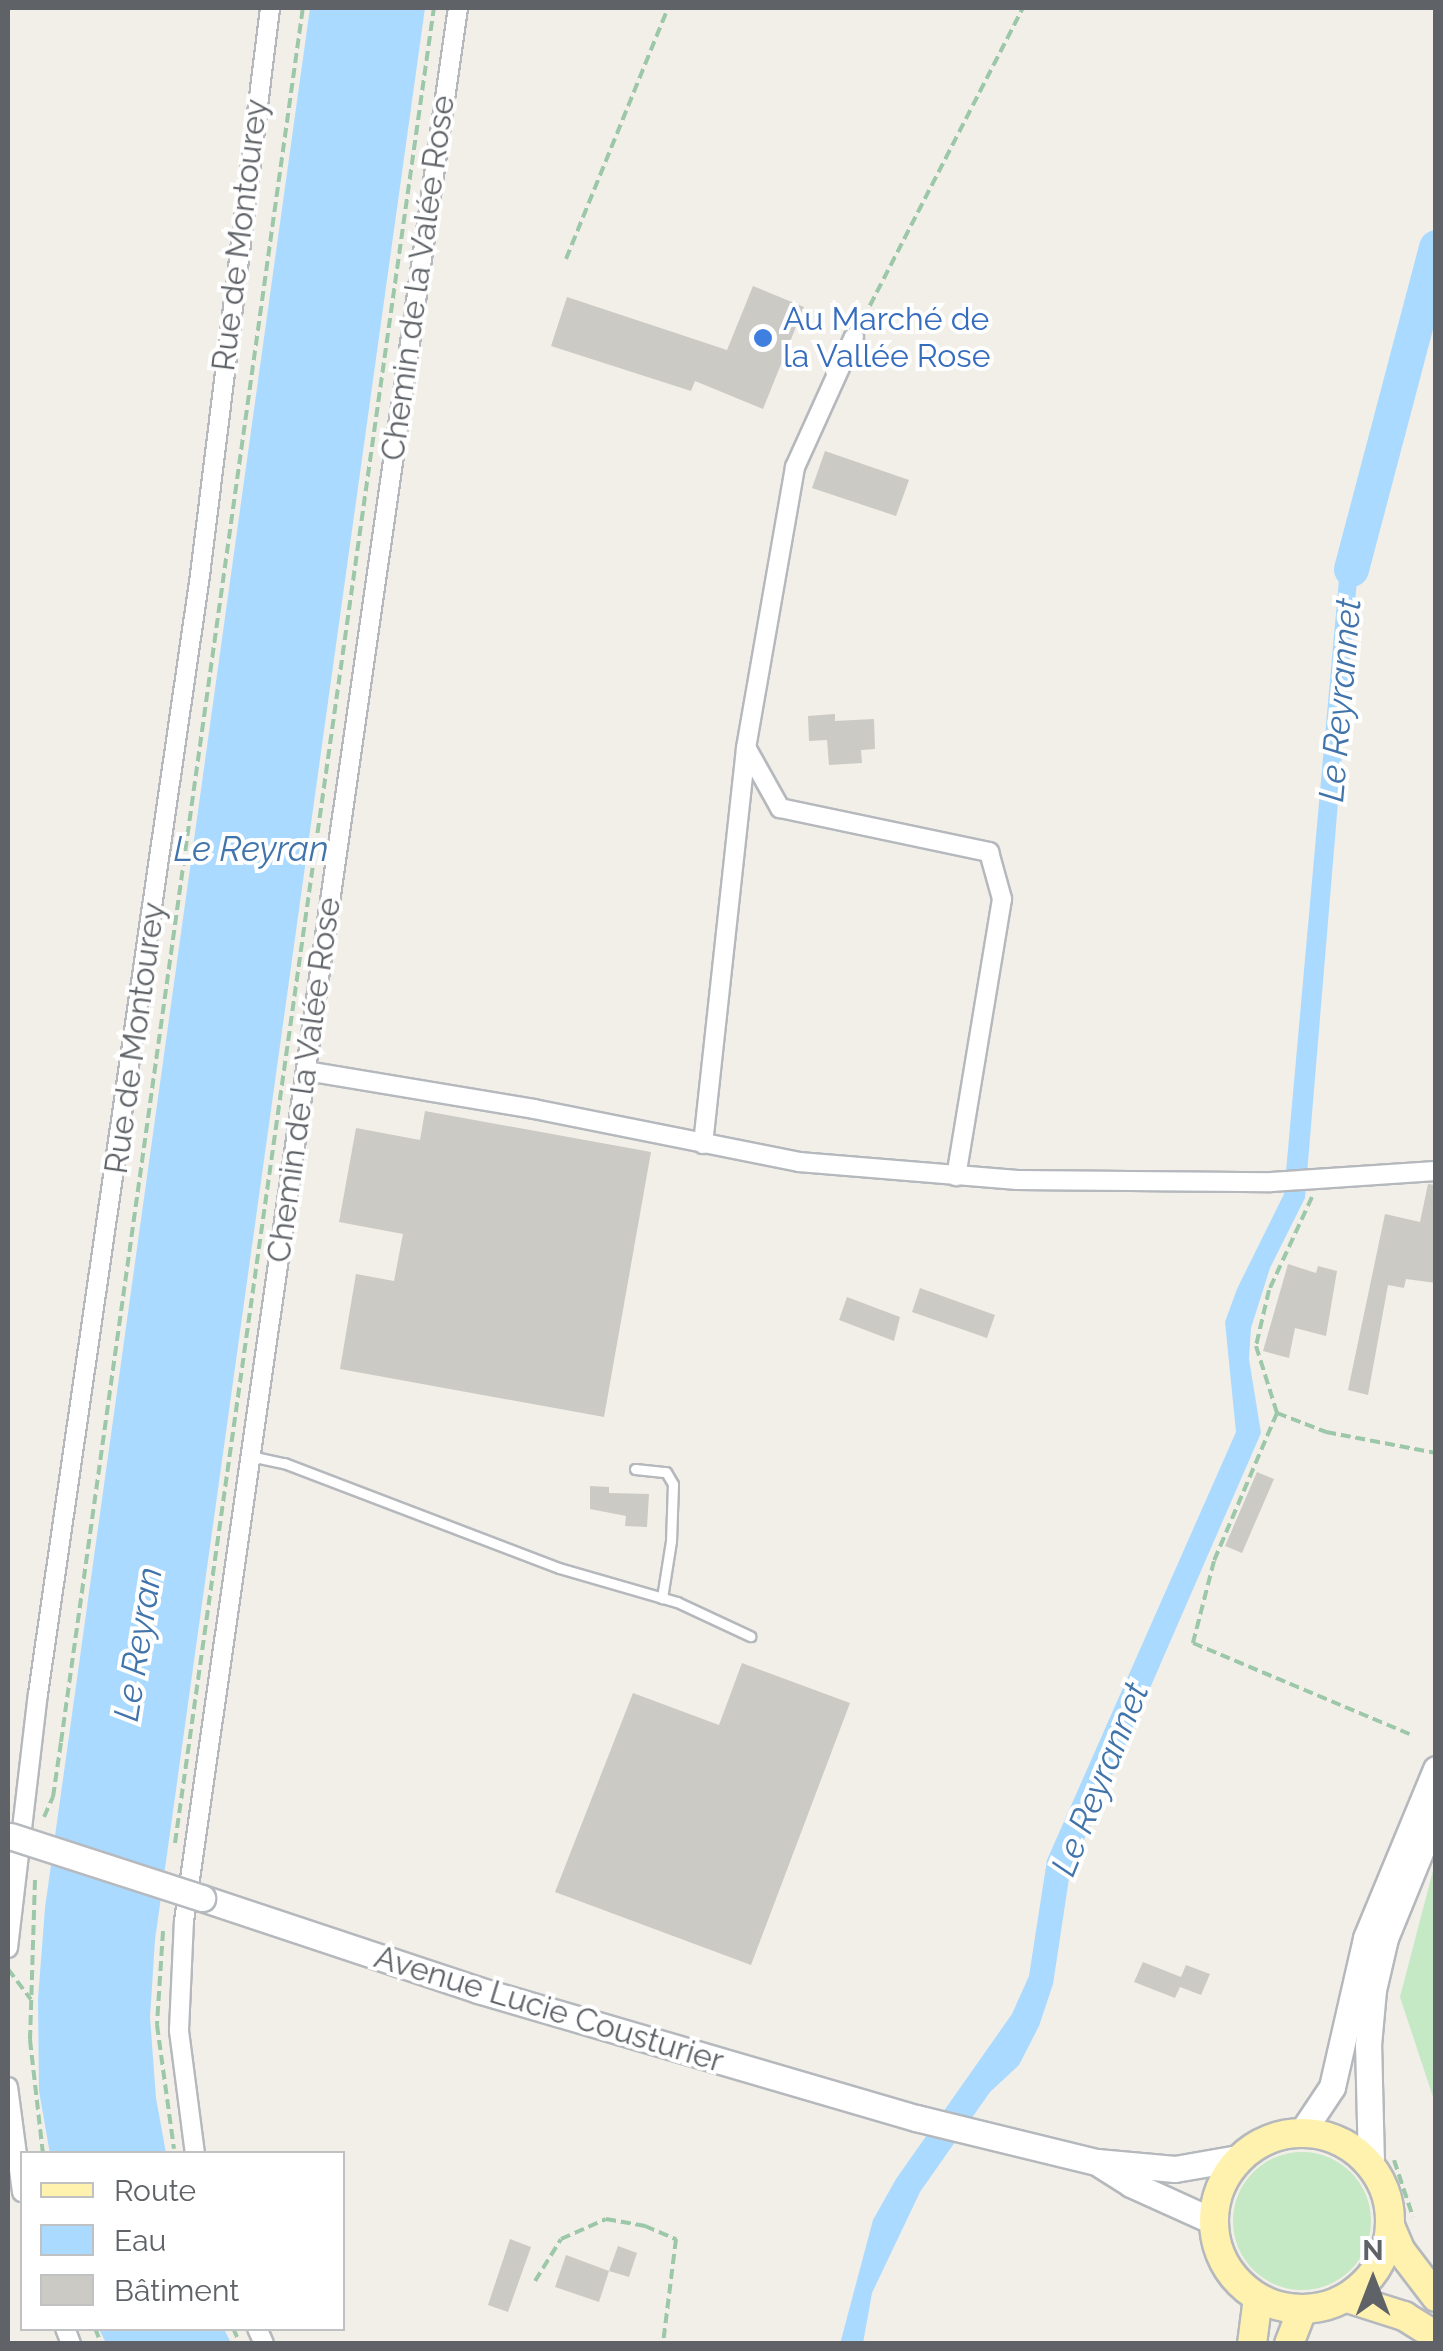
<!DOCTYPE html>
<html>
<head>
<meta charset="utf-8">
<style>
	body { margin:0 }
	#map { position:relative; width:1443px; height:2351px; overflow:hidden; background:#f1efe8; font-family:Raleway,sans-serif }
	div>[style] { position:absolute }
	[style*='--x'] { left:calc(var(--x)*1px); top:calc(var(--y)*1px); width:calc(var(--w)*1px); rotate:calc(var(--a)*1deg) }
	.green>* { inset:0; background:#c5e8c5 }
	.round { border-radius:50% }
	.water>* { inset:0; background:#aadaff }
	.river>* { height:35px; margin:-17.5px; padding:0 17.5px; transform-origin:17.5px; border-radius:17.5px; background:#aadaff }
	.building>* { inset:0; background:#cccac5 }
	.path>* { height:4px; margin-top:-2px; transform-origin:0; background:repeating-linear-gradient(90deg,#9cc7a9 0 10px,transparent 0 15px) }
	.roads { filter:drop-shadow(2px 0 #b5b8bc) drop-shadow(-2px 0 #b5b8bc) drop-shadow(0 2px #b5b8bc) drop-shadow(0 -2px #b5b8bc) }
	.service>* { height:9px; margin:-4.5px; padding:0 4.5px; transform-origin:4.5px; border-radius:4.5px; background:#fff }
	.minor>* { height:18px; margin:-9px; padding:0 9px; transform-origin:9px; border-radius:9px; background:#fff }
	.secondary>* { height:25px; margin:-12.5px; padding:0 12.5px; transform-origin:12.5px; border-radius:12.5px; background:#fff }
	.primary>* { height:28px; margin:-14px; padding:0 14px; transform-origin:14px; border-radius:14px; background:#fff2af }
	.primary>.ring { margin:-14px; padding:0; box-sizing:content-box; background:none; border:28px solid #fff2af; border-radius:50% }
	.bridges { filter:drop-shadow(2px 0 #b6babf) drop-shadow(-2px 0 #b6babf) drop-shadow(0 2px #b6babf) drop-shadow(0 -2px #b6babf) }
	.secondary-bridge>* { height:25px; margin:-12.5px; padding:0 12.5px; transform-origin:12.5px; border-radius:12.5px; background:#fff }
	.dots>* { width:28px; height:28px; translate:-50% -50%; box-sizing:border-box; border:5px solid #fff; border-radius:50% }
	span { translate:-50% -50%; white-space:nowrap; text-align:center; line-height:1.15; -webkit-text-stroke:8px #fff; paint-order:stroke }
	.street-label { font-size:32px; color:#5f6368 }
	.shop-label { font-size:32px; color:#366cbe }
	.left { translate:0 -50%; text-align:left }
	.water-label { font-size:35px; color:#4174aa; font-style:italic }
	.frame { position:absolute; inset:0; border:10px solid #5f6368; pointer-events:none }
	.legend { position:absolute; left:20px; top:2151px; width:325px; height:180px; box-sizing:border-box; background:#fff; border:2px solid #bfc1c3; margin:0; padding:12px 18px; list-style:none; font-size:30px; color:#5f6368 }
	.legend li { display:flex; align-items:center; gap:20px; height:50px }
	.legend b { width:50px; border:2px solid #bfc1c3 }
	.north { position:absolute; left:1323px; top:2231px; width:100px; height:100px; -webkit-text-stroke:8px #fff; paint-order:stroke; rotate:0deg; font-size:28px; font-weight:700; line-height:40px; text-align:center; color:#5f6368 }
	.north::after { content:''; display:block; margin:auto; width:35px; height:45px; background:#5f6368; clip-path:polygon(50% 0,100% 100%,50% 72%,0 100%) }
</style>
</head>
<body>
<div id="map">
	<div class="green">
		<div style="clip-path:polygon(1435px 1863px,1435px 2103px,1400px 1997px)"></div>
		<div class="round" style="left:1233px;top:2152px;width:138px;height:138px"></div>
	</div>
	<div class="water">
		<div style="clip-path:polygon(310px 8px,425px 8px,155px 1940px,150px 2017px,156px 2098px,166px 2153px,50px 2154px,39px 2091px,38px 1999px,45px 1908px)"></div>
		<div style="clip-path:polygon(1357px 521px,1369px 525px,1361px 540px,1353px 622px,1305px 1198px,1270px 1268px,1251px 1328px,1249px 1359px,1261px 1433px,1070px 1872px,1053px 1984px,1039px 2026px,1019px 2065px,990px 2092px,920px 2192px,872px 2293px,863px 2343px,840px 2344px,873px 2220px,896px 2179px,1012px 2014px,1029px 1976px,1047px 1860px,1236px 1432px,1225px 1322px,1237px 1289px,1284px 1194px,1342px 546px)"></div>
		<div style="clip-path:polygon(99px 2329px,224px 2329px,231px 2343px,106px 2343px)"></div>
	</div>
	<div class="river">
		<div style="--x:1351;--y:569;--w:333;--a:-75.2"></div>
	</div>
	<div class="building">
		<div style="clip-path:polygon(753px 286px,804px 307px,763px 409px,695px 381px,691px 391px,551px 346px,567px 297px,727px 350px)"></div>
		<div style="clip-path:polygon(825px 451px,909px 480px,896px 516px,812px 488px)"></div>
		<div style="clip-path:polygon(835px 714px,835px 721px,874px 719px,875px 749px,861px 750px,862px 763px,829px 765px,827px 740px,809px 741px,808px 716px)"></div>
		<div style="clip-path:polygon(425px 1111px,651px 1152px,604px 1417px,340px 1369px,356px 1274px,394px 1281px,403px 1234px,339px 1222px,356px 1128px,420px 1140px)"></div>
		<div style="clip-path:polygon(1428px 1184px,1436px 1185px,1436px 1283px,1406px 1279px,1404px 1288px,1388px 1285px,1368px 1395px,1348px 1390px,1385px 1214px,1420px 1222px)"></div>
		<div style="clip-path:polygon(1288px 1264px,1316px 1273px,1318px 1266px,1337px 1271px,1326px 1336px,1295px 1328px,1289px 1358px,1263px 1351px)"></div>
		<div style="clip-path:polygon(920px 1288px,995px 1315px,987px 1338px,912px 1312px)"></div>
		<div style="clip-path:polygon(847px 1297px,900px 1317px,894px 1341px,839px 1320px)"></div>
		<div style="clip-path:polygon(1257px 1472px,1274px 1479px,1242px 1553px,1225px 1546px)"></div>
		<div style="clip-path:polygon(590px 1486px,609px 1487px,609px 1493px,649px 1494px,647px 1527px,625px 1526px,626px 1516px,590px 1509px)"></div>
		<div style="clip-path:polygon(742px 1663px,850px 1703px,751px 1965px,555px 1892px,633px 1693px,719px 1725px)"></div>
		<div style="clip-path:polygon(1143px 1962px,1181px 1977px,1186px 1965px,1210px 1974px,1201px 1995px,1180px 1987px,1175px 1998px,1134px 1982px)"></div>
		<div style="clip-path:polygon(510px 2239px,531px 2247px,508px 2312px,488px 2305px)"></div>
		<div style="clip-path:polygon(618px 2246px,637px 2253px,629px 2277px,609px 2271px)"></div>
		<div style="clip-path:polygon(566px 2255px,609px 2271px,599px 2302px,555px 2287px)"></div>
	</div>
	<div class="path">
		<div style="--x:566;--y:259;--w:271;--a:-67.9"></div>
		<div style="--x:863;--y:319;--w:350;--a:-62.8"></div>
		<div style="--x:1312;--y:1197;--w:102;--a:114.8"></div>
		<div style="--x:1269;--y:1290;--w:57;--a:103.1"></div>
		<div style="--x:1256;--y:1346;--w:70;--a:72.6"></div>
		<div style="--x:1277;--y:1413;--w:53;--a:21.2"></div>
		<div style="--x:1326;--y:1432;--w:112;--a:10.8"></div>
		<div style="--x:1277;--y:1413;--w:161;--a:113.1"></div>
		<div style="--x:1214;--y:1561;--w:85;--a:104.4"></div>
		<div style="--x:1193;--y:1643;--w:238;--a:22.8"></div>
		<div style="--x:44;--y:1817;--w:22;--a:-66"></div>
		<div style="--x:53;--y:1797;--w:56;--a:-81.7"></div>
		<div style="--x:61;--y:1742;--w:1751;--a:-82.06"></div>
		<div style="--x:175;--y:1843;--w:1853;--a:-81.97"></div>
		<div style="--x:35;--y:1880;--w:160;--a:91.8"></div>
		<div style="--x:30;--y:2040;--w:115;--a:83.5"></div>
		<div style="--x:163;--y:1931;--w:94;--a:93.7"></div>
		<div style="--x:157;--y:2025;--w:125;--a:82.2"></div>
		<div style="--x:8;--y:1969;--w:38;--a:53"></div>
		<div style="--x:1394;--y:2160;--w:60;--a:71.6"></div>
		<div style="--x:535;--y:2281;--w:49;--a:-58.2"></div>
		<div style="--x:561;--y:2239;--w:49;--a:-24"></div>
		<div style="--x:606;--y:2219;--w:40;--a:10"></div>
		<div style="--x:645;--y:2226;--w:34;--a:23"></div>
		<div style="--x:676;--y:2239;--w:106;--a:97.1"></div>
		<div style="--x:95;--y:2328;--w:17;--a:69"></div>
		<div style="--x:233;--y:2328;--w:17;--a:66"></div>
	</div>
	<div class="roads">
		<div class="service">
			<div style="--x:250;--y:1456;--w:35;--a:12"></div>
			<div style="--x:284;--y:1463;--w:294;--a:20.9"></div>
			<div style="--x:559;--y:1568;--w:123;--a:16.1"></div>
			<div style="--x:677;--y:1602;--w:81;--a:25"></div>
			<div style="--x:635;--y:1469;--w:31;--a:6"></div>
			<div style="--x:666;--y:1472;--w:14;--a:60"></div>
			<div style="--x:673;--y:1484;--w:57;--a:92"></div>
			<div style="--x:671;--y:1541;--w:58;--a:99"></div>
		</div>
		<div class="minor">
			<div style="--x:747;--y:749;--w:68;--a:60.8"></div>
			<div style="--x:780;--y:808;--w:214;--a:11.9"></div>
			<div style="--x:989;--y:852;--w:49;--a:74.5"></div>
			<div style="--x:1002;--y:899;--w:281;--a:99.4"></div>
			<div style="--x:307;--y:1071;--w:230;--a:9.5"></div>
			<div style="--x:534;--y:1109;--w:270;--a:11.3"></div>
			<div style="--x:799;--y:1162;--w:219;--a:4.7"></div>
			<div style="--x:1017;--y:1180;--w:254;--a:0.5"></div>
			<div style="--x:1271;--y:1182;--w:165;--a:-3.8"></div>
			<div style="--x:703;--y:1144;--w:398;--a:-83.8"></div>
			<div style="--x:746;--y:748;--w:285;--a:-80.1"></div>
			<div style="--x:795;--y:467;--w:143;--a:-65.6"></div>
			<div style="--x:8;--y:1948;--w:256;--a:-83.3"></div>
			<div style="--x:38;--y:1694;--w:1131;--a:-81.76"></div>
			<div style="--x:200;--y:575;--w:571;--a:-82.96"></div>
			<div style="--x:8;--y:2087;--w:106;--a:82.4"></div>
			<div style="--x:195;--y:2154;--w:125;--a:-97.4"></div>
			<div style="--x:179;--y:2030;--w:109;--a:-87.4"></div>
			<div style="--x:184;--y:1921;--w:1933;--a:-81.85"></div>
			<div style="--x:65;--y:2328;--w:17;--a:69"></div>
			<div style="--x:257;--y:2328;--w:17;--a:66"></div>
		</div>
		<div class="secondary">
			<div style="--x:202;--y:1898;--w:291;--a:18.4"></div>
			<div style="--x:478;--y:1990;--w:456;--a:16.3"></div>
			<div style="--x:916;--y:2118;--w:186;--a:13.7"></div>
			<div style="--x:1097;--y:2162;--w:78;--a:5.1"></div>
			<div style="--x:1175;--y:2169;--w:65;--a:-9.8"></div>
			<div style="--x:1302;--y:2132;--w:54;--a:-56.3"></div>
			<div style="--x:1332;--y:2087;--w:153;--a:-77.1"></div>
			<div style="--x:1366;--y:1938;--w:183;--a:-67.5"></div>
			<div style="--x:1371;--y:2164;--w:119;--a:-91.4"></div>
			<div style="--x:1368;--y:2045;--w:55;--a:-84.8"></div>
			<div style="--x:1373;--y:1990;--w:53;--a:-77"></div>
			<div style="--x:1385;--y:1938;--w:135;--a:-67.8"></div>
			<div style="--x:1101;--y:2165;--w:36;--a:32"></div>
			<div style="--x:1131;--y:2184;--w:90;--a:24.3"></div>
		</div>
		<div class="primary">
			<div class="ring" style="left:1214px;top:2133px;width:148px;height:148px"></div>
			<div style="--x:1391;--y:2228;--w:25;--a:67"></div>
			<div style="--x:1401;--y:2251;--w:58;--a:52.7"></div>
			<div style="--x:1347;--y:2298;--w:60;--a:17.5"></div>
			<div style="--x:1404;--y:2316;--w:38;--a:32"></div>
			<div style="--x:1252;--y:2344;--w:46;--a:-82.6"></div>
			<div style="--x:1289;--y:2344;--w:36;--a:-69"></div>
		</div>
	</div>
	<div class="bridges">
		<div class="secondary-bridge">
			<div style="--x:10;--y:1836;--w:202;--a:17.9"></div>
		</div>
	</div>
	<div class="dots">
		<div style="left:763px;top:338px;background:#3f7fe0"></div>
	</div>
	<div class="street-label">
		<span style="left:240px;top:235px;rotate:-83deg">Rue de Montourey</span>
		<span style="left:418px;top:278px;rotate:-82deg">Chemin de la Valée Rose</span>
		<span style="left:135px;top:1038px;rotate:-82deg">Rue de Montourey</span>
		<span style="left:304px;top:1080px;rotate:-82deg">Chemin de la Valée Rose</span>
		<span style="left:549px;top:2009px;rotate:17deg">Avenue Lucie Cousturier</span>
	</div>
	<div class="shop-label">
		<span class="left" style="left:783px;top:338px">Au Marché de<br>la Vallée Rose</span>
	</div>
	<div class="water-label">
		<span style="left:1340px;top:700px;rotate:-85deg">Le Reyrannet</span>
		<span style="left:251px;top:849px">Le Reyran</span>
		<span style="left:138px;top:1644px;rotate:-81deg">Le Reyran</span>
		<span style="left:1100px;top:1779px;rotate:-68deg">Le Reyrannet</span>
	</div>
	<div class="frame"></div>
	<ul class="legend">
	<li><b style="height:12px;background:#fff2af"></b>Route</li>
	<li><b style="height:28px;background:#aadaff"></b>Eau</li>
	<li><b style="height:28px;background:#cccac5"></b>Bâtiment</li>
	</ul>
	<div class="north">N</div>
</div>
</body>
</html>
